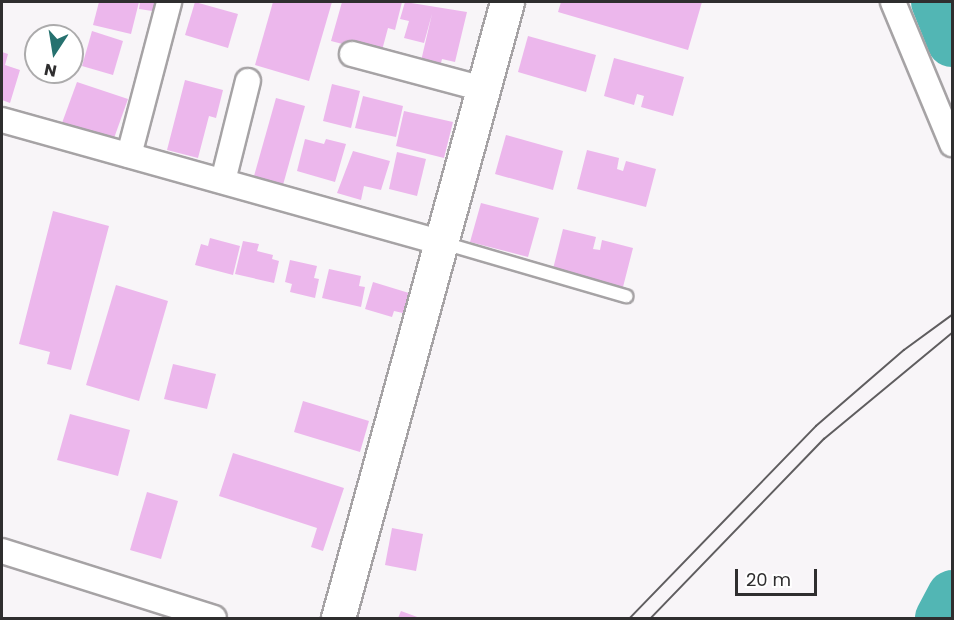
<!DOCTYPE html>
<html>
<head>
<meta charset="utf-8">
<style>
	body { margin:0 }
	#map { position:relative; width:954px; height:620px; overflow:hidden; background:#f8f5f8; font-family:Poppins,sans-serif }
	div>[style] { position:absolute }
	[style*='--x'] { left:calc(var(--x)*1px); top:calc(var(--y)*1px); width:calc(var(--w)*1px); rotate:calc(var(--a)*1deg) }
	.river>* { height:50px; margin:-25px; padding:0 25px; transform-origin:25px; border-radius:25px; background:#52b6b4 }
	.building>* { inset:0; background:#ecb7ec }
	.roads { filter:drop-shadow(2px 0 #a6a3a5) drop-shadow(-2px 0 #a6a3a5) drop-shadow(0 2px #a6a3a5) drop-shadow(0 -2px #a6a3a5) }
	.lane>* { height:12px; margin:-6px; padding:0 6px; transform-origin:6px; border-radius:6px; background:#fff }
	.street>* { height:24px; margin:-12px; padding:0 12px; transform-origin:12px; border-radius:12px; background:#fff }
	.secondary>* { height:33px; margin:-16.5px; padding:0 16.5px; transform-origin:16.5px; border-radius:16.5px; background:#fff }
	.tram>* { height:1.5px; margin:-0.75px; padding:0 0.75px; transform-origin:0.75px; border-radius:0.75px; background:#5f5d5f }
	span { translate:-50% -50%; white-space:nowrap; text-align:center; line-height:1.15; -webkit-text-stroke:5px #fff; paint-order:stroke }
	.frame { position:absolute; inset:0; border:3px solid #2f2e2f; pointer-events:none }
	.north { position:absolute; left:24px; top:24px; width:60px; height:60px; box-sizing:border-box; background:#fff; border:2px solid #acabac; border-radius:50%; rotate:192deg; font-size:16px; font-weight:700; line-height:24px; text-align:center; color:#2f2e2f }
	.north::after { content:''; display:block; margin:auto; width:21px; height:27px; background:#26716f; clip-path:polygon(50% 0,100% 100%,50% 72%,0 100%) }
	.scale { position:absolute; left:735px; top:569px; width:82px; height:27px; box-sizing:border-box; border:3px solid #2f2e2f; border-top:0; padding-left:8px; font-size:18px; line-height:21px; white-space:nowrap; color:#2f2e2f; -webkit-text-stroke:4px #fff; paint-order:stroke }
</style>
</head>
<body>
<div id="map">
	<div class="river">
		<div style="--x:936;--y:2;--w:43;--a:68.2"></div>
		<div style="--x:940;--y:618;--w:26;--a:-62"></div>
	</div>
	<div class="building">
		<div style="clip-path:polygon(99px 2px,139px 2px,131px 34px,93px 25px)"></div>
		<div style="clip-path:polygon(140px 2px,161px 2px,159px 12px,139px 9px)"></div>
		<div style="clip-path:polygon(195px 2px,238px 14px,228px 48px,185px 35px)"></div>
		<div style="clip-path:polygon(273px 2px,332px 2px,309px 81px,255px 65px)"></div>
		<div style="clip-path:polygon(342px 2px,402px 2px,395px 30px,388px 28px,381px 54px,331px 41px)"></div>
		<div style="clip-path:polygon(405px 2px,467px 12px,455px 62px,442px 59px,440px 67px,421px 61px,432px 14px,424px 43px,404px 38px,409px 21px,400px 19px)"></div>
		<div style="clip-path:polygon(561px 2px,702px 2px,688px 50px,558px 12px)"></div>
		<div style="clip-path:polygon(92px 31px,123px 41px,113px 75px,82px 66px)"></div>
		<div style="clip-path:polygon(528px 36px,596px 55px,586px 92px,518px 72px)"></div>
		<div style="clip-path:polygon(2px 52px,8px 54px,5px 65px,20px 70px,10px 103px,2px 100px)"></div>
		<div style="clip-path:polygon(614px 58px,684px 77px,673px 116px,641px 107px,644px 96px,637px 94px,634px 105px,604px 96px)"></div>
		<div style="clip-path:polygon(185px 80px,223px 90px,216px 118px,209px 116px,198px 158px,167px 150px)"></div>
		<div style="clip-path:polygon(77px 82px,128px 99px,113px 141px,62px 123px)"></div>
		<div style="clip-path:polygon(332px 84px,360px 91px,351px 128px,323px 121px)"></div>
		<div style="clip-path:polygon(363px 96px,403px 106px,396px 137px,355px 128px)"></div>
		<div style="clip-path:polygon(276px 98px,305px 106px,283px 185px,254px 176px)"></div>
		<div style="clip-path:polygon(404px 111px,453px 122px,444px 158px,396px 146px)"></div>
		<div style="clip-path:polygon(506px 135px,563px 151px,553px 190px,495px 174px)"></div>
		<div style="clip-path:polygon(305px 139px,324px 144px,326px 139px,346px 144px,335px 182px,297px 171px)"></div>
		<div style="clip-path:polygon(587px 150px,619px 158px,617px 169px,623px 171px,626px 161px,656px 169px,646px 207px,577px 189px)"></div>
		<div style="clip-path:polygon(353px 151px,390px 161px,381px 190px,364px 186px,361px 200px,337px 193px)"></div>
		<div style="clip-path:polygon(397px 152px,426px 159px,417px 196px,389px 189px)"></div>
		<div style="clip-path:polygon(481px 203px,539px 218px,528px 257px,470px 242px)"></div>
		<div style="clip-path:polygon(53px 211px,109px 226px,71px 370px,47px 364px,50px 352px,19px 344px)"></div>
		<div style="clip-path:polygon(563px 229px,596px 237px,593px 249px,600px 250px,602px 240px,633px 248px,623px 287px,553px 269px)"></div>
		<div style="clip-path:polygon(210px 238px,240px 246px,233px 275px,195px 265px,201px 244px,208px 246px)"></div>
		<div style="clip-path:polygon(243px 241px,259px 244px,257px 251px,273px 255px,272px 259px,279px 261px,274px 283px,235px 274px)"></div>
		<div style="clip-path:polygon(290px 260px,317px 266px,314px 278px,319px 279px,315px 298px,290px 292px,292px 284px,285px 282px)"></div>
		<div style="clip-path:polygon(329px 269px,361px 276px,359px 286px,365px 287px,361px 307px,322px 298px)"></div>
		<div style="clip-path:polygon(373px 282px,409px 293px,403px 313px,394px 311px,392px 317px,365px 309px)"></div>
		<div style="clip-path:polygon(116px 285px,168px 301px,139px 401px,86px 385px)"></div>
		<div style="clip-path:polygon(173px 364px,216px 374px,207px 409px,164px 399px)"></div>
		<div style="clip-path:polygon(303px 401px,369px 421px,360px 452px,294px 432px)"></div>
		<div style="clip-path:polygon(70px 414px,130px 430px,118px 476px,57px 460px)"></div>
		<div style="clip-path:polygon(233px 453px,344px 488px,323px 551px,311px 547px,317px 528px,219px 496px)"></div>
		<div style="clip-path:polygon(147px 492px,178px 501px,161px 559px,130px 550px)"></div>
		<div style="clip-path:polygon(392px 528px,423px 534px,416px 571px,385px 565px)"></div>
		<div style="clip-path:polygon(401px 611px,420px 618px,398px 618px)"></div>
	</div>
	<div class="roads">
		<div class="lane">
			<div style="--x:443;--y:243;--w:191;--a:16.2"></div>
		</div>
		<div class="street">
			<div style="--x:893;--y:2;--w:154;--a:67.4"></div>
			<div style="--x:352;--y:54;--w:137;--a:14.9"></div>
			<div style="--x:2;--y:120;--w:458;--a:15.6"></div>
			<div style="--x:129;--y:155;--w:158;--a:-75.3"></div>
			<div style="--x:223;--y:181;--w:103;--a:-76"></div>
			<div style="--x:2;--y:551;--w:222;--a:17.5"></div>
		</div>
		<div class="secondary">
			<div style="--x:338;--y:618;--w:639;--a:-74.66"></div>
		</div>
	</div>
	<div class="tram">
		<div style="--x:630;--y:618;--w:267;--a:-45.9"></div>
		<div style="--x:816;--y:426;--w:116;--a:-40.8"></div>
		<div style="--x:904;--y:350;--w:59;--a:-36.1"></div>
		<div style="--x:651;--y:618;--w:249;--a:-46"></div>
		<div style="--x:824;--y:439;--w:166;--a:-39.6"></div>
	</div>
	<div class="frame"></div>
	<div class="north">N</div>
	<div class="scale">20 m</div>
</div>
</body>
</html>
